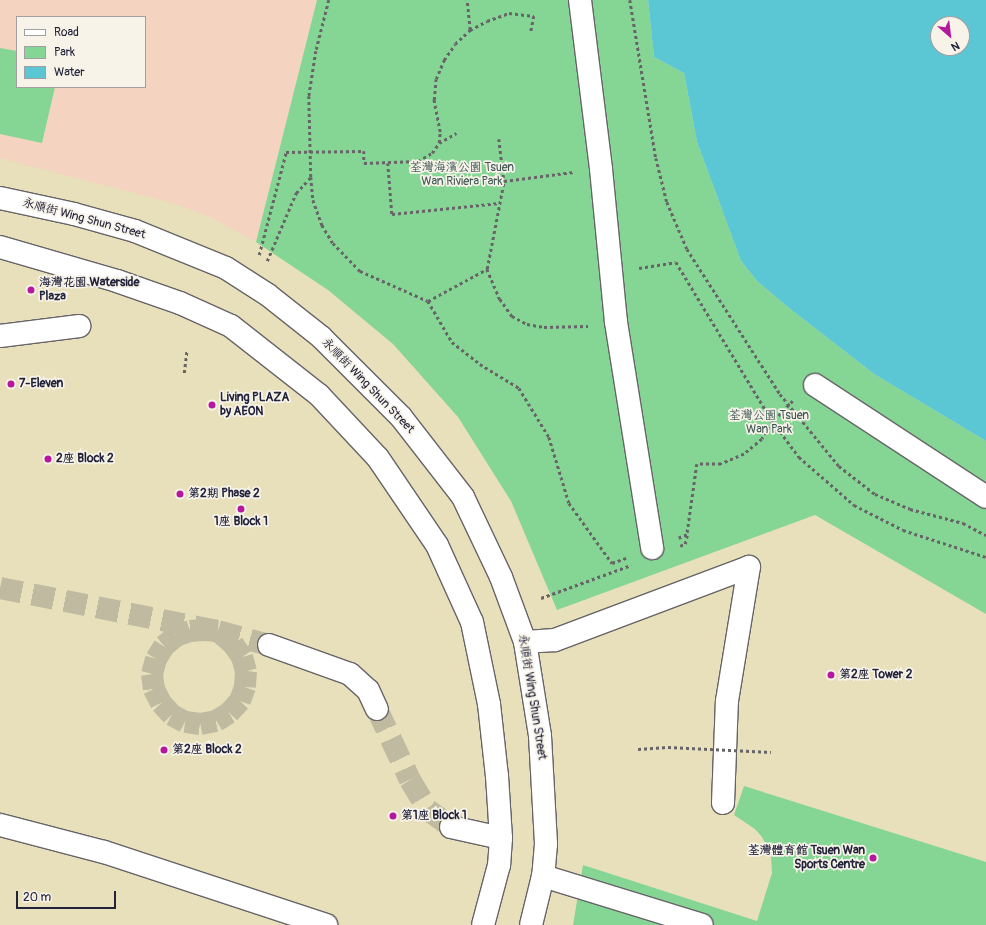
<!DOCTYPE html>
<html>
<head>
<meta charset="utf-8">
<style>
	body { margin:0 }
	#map { position:relative; width:986px; height:925px; overflow:hidden; background:#e8e0bb; font-family:Pangolin,"LXGW WenKai TC",sans-serif }
	div>[style] { position:absolute }
	[style*='--x'] { left:calc(var(--x)*1px); top:calc(var(--y)*1px); width:calc(var(--w)*1px); rotate:calc(var(--a)*1deg) }
	.built>* { inset:0; background:#f4d3c1 }
	.green>* { inset:0; background:#85d595 }
	.water>* { inset:0; background:#5bc7d5 }
	.minor-tunnel>* { height:22px; margin-top:-11px; transform-origin:0; background:repeating-linear-gradient(90deg,#c0baa1 0 22px,transparent 0 33px) }
	.path>* { height:2.5px; margin-top:-1.25px; transform-origin:0; background:repeating-linear-gradient(90deg,#676468 0 3px,transparent 0 6px) }
	.roads { filter:drop-shadow(1px 0 #676468) drop-shadow(-1px 0 #676468) drop-shadow(0 1px #676468) drop-shadow(0 -1px #676468) }
	.minor>* { height:22px; margin:-11px; padding:0 11px; transform-origin:11px; border-radius:11px; background:#fff }
	.path-bridge>* { height:2.5px; margin-top:-1.25px; transform-origin:0; background:repeating-linear-gradient(90deg,#676468 0 3px,transparent 0 6px) }
	.dots>* { width:11px; height:11px; translate:-50% -50%; box-sizing:border-box; border:2px solid #f7f3e8; border-radius:50% }
	span { translate:-50% -50%; white-space:nowrap; text-align:center; line-height:1.15; -webkit-text-stroke:3.5px #f7f3e8; paint-order:stroke }
	.park-label { font-size:12px; color:#405856 }
	.street-label { font-size:12px; color:#22223b }
	.poi-label { font-size:12px; color:#22223b; font-weight:700 }
	.left { translate:0 -50%; text-align:left }
	.right { translate:-100% -50%; text-align:right }
	.legend { position:absolute; left:16px; top:16px; width:130px; height:72px; box-sizing:border-box; background:#f7f3e8; border:1px solid #a29fa3; margin:0; padding:5px 7px; list-style:none; font-size:12px; color:#22223b }
	.legend li { display:flex; align-items:center; gap:8px; height:20px }
	.legend b { width:20px; border:1px solid #a29fa3 }
	.north { position:absolute; left:930px; top:16px; width:40px; height:40px; box-sizing:border-box; background:#f7f3e8; border:1px solid #a29fa3; border-radius:50%; rotate:152deg; font-size:11px; font-weight:700; line-height:16px; text-align:center; color:#22223b }
	.north::after { content:''; display:block; margin:auto; width:14px; height:18px; background:#b5179e; clip-path:polygon(50% 0,100% 100%,50% 72%,0 100%) }
	.scale { position:absolute; left:16px; top:891px; width:100px; height:18px; box-sizing:border-box; border:2px solid #22223b; border-top:0; padding-left:5px; font-size:12px; line-height:14px; white-space:nowrap; color:#22223b; -webkit-text-stroke:3px #f7f3e8; paint-order:stroke }
</style>
</head>
<body>
<div id="map">
	<div class="built">
		<div style="clip-path:polygon(evenodd,0 0,317px 0,256px 242px,212px 218px,172px 203px,0 158px,0 0,17px 17px,145px 17px,145px 87px,17px 87px,17px 17px)"></div>
	</div>
	<div class="green">
		<div style="clip-path:polygon(317px 0,648px 0,654px 57px,684px 73px,697px 142px,741px 261px,758px 282px,789px 308px,874px 374px,986px 441px,986px 614px,815px 515px,557px 610px,511px 501px,458px 417px,393px 344px,328px 290px,256px 242px)"></div>
		<div style="clip-path:polygon(0 48px,17px 51px,17px 87px,55px 87px,42px 143px,0 134px)"></div>
		<div style="clip-path:polygon(744px 786px,986px 862px,986px 925px,573px 925px,583px 865px,757px 921px,772px 873px,771px 855px,762px 837px,755px 829px,734px 815px)"></div>
	</div>
	<div class="water">
		<div style="clip-path:polygon(evenodd,648px 0,986px 0,986px 441px,874px 374px,789px 308px,758px 282px,741px 261px,697px 142px,684px 73px,654px 57px,648px 0,938px 24px,962px 24px,962px 48px,938px 48px,938px 24px)"></div>
	</div>
	<div class="minor-tunnel">
		<div style="--x:0;--y:588;--w:222;--a:11.2"></div>
		<div style="--x:218;--y:631;--w:20;--a:41"></div>
		<div style="--x:233;--y:644;--w:16;--a:55"></div>
		<div style="--x:242;--y:657;--w:15;--a:74"></div>
		<div style="--x:246;--y:671;--w:16;--a:94"></div>
		<div style="--x:245;--y:687;--w:15;--a:110"></div>
		<div style="--x:240;--y:701;--w:16;--a:133"></div>
		<div style="--x:229;--y:713;--w:15;--a:148"></div>
		<div style="--x:216;--y:721;--w:16;--a:169"></div>
		<div style="--x:200;--y:724;--w:15;--a:-172"></div>
		<div style="--x:185;--y:722;--w:15;--a:-152"></div>
		<div style="--x:172;--y:715;--w:16;--a:-133"></div>
		<div style="--x:161;--y:703;--w:16;--a:-117"></div>
		<div style="--x:154;--y:689;--w:15;--a:-98"></div>
		<div style="--x:152;--y:674;--w:16;--a:-75"></div>
		<div style="--x:156;--y:659;--w:15;--a:-58"></div>
		<div style="--x:164;--y:646;--w:16;--a:-40"></div>
		<div style="--x:176;--y:636;--w:15;--a:-20"></div>
		<div style="--x:190;--y:631;--w:15;--a:-4"></div>
		<div style="--x:205;--y:630;--w:13;--a:4"></div>
		<div style="--x:218;--y:631;--w:53;--a:15.4"></div>
		<div style="--x:377;--y:709;--w:78;--a:65.1"></div>
		<div style="--x:410;--y:780;--w:35;--a:59"></div>
		<div style="--x:428;--y:810;--w:29;--a:36"></div>
	</div>
	<div class="path">
		<div style="--x:329;--y:0;--w:53;--a:104.3"></div>
		<div style="--x:316;--y:51;--w:46;--a:98.8"></div>
		<div style="--x:309;--y:96;--w:81;--a:88.6"></div>
		<div style="--x:311;--y:177;--w:23;--a:85"></div>
		<div style="--x:313;--y:200;--w:27;--a:70"></div>
		<div style="--x:322;--y:225;--w:21;--a:59"></div>
		<div style="--x:333;--y:243;--w:39;--a:46"></div>
		<div style="--x:360;--y:271;--w:74;--a:23.8"></div>
		<div style="--x:428;--y:301;--w:48;--a:59.7"></div>
		<div style="--x:452;--y:342;--w:36;--a:38"></div>
		<div style="--x:480;--y:364;--w:46;--a:31.6"></div>
		<div style="--x:519;--y:388;--w:57;--a:58.5"></div>
		<div style="--x:549;--y:437;--w:69;--a:73.1"></div>
		<div style="--x:569;--y:503;--w:74;--a:54.4"></div>
		<div style="--x:612;--y:563;--w:15;--a:-20"></div>
		<div style="--x:630;--y:0;--w:160;--a:80.7"></div>
		<div style="--x:656;--y:158;--w:45;--a:76"></div>
		<div style="--x:667;--y:202;--w:51;--a:66.9"></div>
		<div style="--x:687;--y:249;--w:172;--a:57.3"></div>
		<div style="--x:780;--y:394;--w:93;--a:50.7"></div>
		<div style="--x:839;--y:466;--w:46;--a:37.9"></div>
		<div style="--x:875;--y:494;--w:38;--a:23"></div>
		<div style="--x:910;--y:509;--w:55;--a:14.8"></div>
		<div style="--x:963;--y:523;--w:26;--a:28"></div>
		<div style="--x:470;--y:30;--w:19;--a:-28"></div>
		<div style="--x:487;--y:21;--w:23;--a:-20"></div>
		<div style="--x:509;--y:13;--w:25;--a:7"></div>
		<div style="--x:534;--y:16;--w:15;--a:101"></div>
		<div style="--x:499;--y:139;--w:42;--a:83.2"></div>
		<div style="--x:439;--y:143;--w:20;--a:-30"></div>
		<div style="--x:388;--y:163;--w:51;--a:85.5"></div>
		<div style="--x:392;--y:214;--w:108;--a:-5.9"></div>
		<div style="--x:259;--y:255;--w:106;--a:-75.3"></div>
		<div style="--x:286;--y:152;--w:78;--a:-0.7"></div>
		<div style="--x:364;--y:151;--w:12;--a:90"></div>
		<div style="--x:364;--y:163;--w:54;--a:-2.1"></div>
		<div style="--x:418;--y:161;--w:16;--a:-30"></div>
		<div style="--x:432;--y:153;--w:12;--a:-55"></div>
		<div style="--x:439;--y:143;--w:11;--a:-85"></div>
		<div style="--x:440;--y:132;--w:33;--a:-101"></div>
		<div style="--x:434;--y:100;--w:21;--a:-85"></div>
		<div style="--x:436;--y:79;--w:21;--a:-67"></div>
		<div style="--x:444;--y:60;--w:19;--a:-55"></div>
		<div style="--x:455;--y:44;--w:21;--a:-43"></div>
		<div style="--x:470;--y:30;--w:30;--a:-96"></div>
		<div style="--x:267;--y:261;--w:74;--a:-66.9"></div>
		<div style="--x:296;--y:193;--w:21;--a:-47"></div>
		<div style="--x:639;--y:268;--w:37;--a:-9"></div>
		<div style="--x:676;--y:262;--w:187;--a:58.8"></div>
		<div style="--x:773;--y:422;--w:20;--a:123"></div>
		<div style="--x:762;--y:439;--w:23;--a:140"></div>
		<div style="--x:744;--y:454;--w:25;--a:157"></div>
		<div style="--x:721;--y:464;--w:24;--a:180"></div>
		<div style="--x:697;--y:464;--w:72;--a:98"></div>
		<div style="--x:687;--y:535;--w:9;--a:159"></div>
		<div style="--x:487;--y:269;--w:33;--a:67"></div>
		<div style="--x:500;--y:299;--w:21;--a:55"></div>
		<div style="--x:512;--y:316;--w:17;--a:28"></div>
		<div style="--x:527;--y:324;--w:17;--a:10"></div>
		<div style="--x:544;--y:327;--w:44;--a:-1.3"></div>
		<div style="--x:428;--y:301;--w:67;--a:-28.5"></div>
		<div style="--x:487;--y:269;--w:90;--a:-79.1"></div>
		<div style="--x:504;--y:181;--w:70;--a:-7.4"></div>
		<div style="--x:184;--y:373;--w:23;--a:-83"></div>
		<div style="--x:793;--y:401;--w:29;--a:134"></div>
		<div style="--x:773;--y:422;--w:44;--a:53.4"></div>
		<div style="--x:799;--y:457;--w:73;--a:41.1"></div>
		<div style="--x:854;--y:505;--w:55;--a:27"></div>
		<div style="--x:903;--y:530;--w:87;--a:18"></div>
		<div style="--x:680;--y:546;--w:5;--a:-22"></div>
		<div style="--x:685;--y:544;--w:9;--a:-77"></div>
		<div style="--x:541;--y:598;--w:96;--a:-20.1"></div>
	</div>
	<div class="roads">
		<div class="minor">
			<div style="--x:580;--y:0;--w:170;--a:82.9"></div>
			<div style="--x:601;--y:169;--w:154;--a:84.4"></div>
			<div style="--x:616;--y:322;--w:229;--a:80.9"></div>
			<div style="--x:0;--y:198;--w:76;--a:12.2"></div>
			<div style="--x:74;--y:214;--w:63;--a:15.6"></div>
			<div style="--x:135;--y:231;--w:98;--a:22.1"></div>
			<div style="--x:226;--y:268;--w:50;--a:32.7"></div>
			<div style="--x:268;--y:295;--w:68;--a:38.4"></div>
			<div style="--x:321;--y:337;--w:113;--a:45"></div>
			<div style="--x:401;--y:417;--w:101;--a:52.2"></div>
			<div style="--x:463;--y:497;--w:89;--a:64.6"></div>
			<div style="--x:501;--y:577;--w:69;--a:69.7"></div>
			<div style="--x:525;--y:642;--w:95;--a:80.9"></div>
			<div style="--x:540;--y:736;--w:108;--a:86.8"></div>
			<div style="--x:546;--y:844;--w:32;--a:95"></div>
			<div style="--x:543;--y:876;--w:50;--a:103.8"></div>
			<div style="--x:0;--y:247;--w:122;--a:16.2"></div>
			<div style="--x:117;--y:281;--w:67;--a:19.2"></div>
			<div style="--x:180;--y:303;--w:56;--a:24.3"></div>
			<div style="--x:231;--y:326;--w:112;--a:38.1"></div>
			<div style="--x:319;--y:395;--w:86;--a:46.9"></div>
			<div style="--x:378;--y:458;--w:105;--a:55.9"></div>
			<div style="--x:437;--y:545;--w:85;--a:65.6"></div>
			<div style="--x:472;--y:622;--w:84;--a:78.3"></div>
			<div style="--x:489;--y:704;--w:72;--a:83.7"></div>
			<div style="--x:497;--y:776;--w:62;--a:86.3"></div>
			<div style="--x:501;--y:838;--w:27;--a:94"></div>
			<div style="--x:499;--y:865;--w:62;--a:104.9"></div>
			<div style="--x:0;--y:336;--w:80;--a:-7.2"></div>
			<div style="--x:815;--y:385;--w:204;--a:33.2"></div>
			<div style="--x:525;--y:642;--w:30;--a:-4"></div>
			<div style="--x:555;--y:640;--w:207;--a:-20.6"></div>
			<div style="--x:269;--y:645;--w:86;--a:19.7"></div>
			<div style="--x:350;--y:674;--w:24;--a:42"></div>
			<div style="--x:368;--y:690;--w:21;--a:65"></div>
			<div style="--x:723;--y:803;--w:102;--a:-87.8"></div>
			<div style="--x:727;--y:701;--w:136;--a:-80.7"></div>
			<div style="--x:0;--y:825;--w:107;--a:14.6"></div>
			<div style="--x:104;--y:852;--w:234;--a:18.2"></div>
			<div style="--x:451;--y:827;--w:51;--a:12.4"></div>
			<div style="--x:543;--y:876;--w:166;--a:17.1"></div>
		</div>
	</div>
	<div class="path-bridge">
		<div style="--x:638;--y:749;--w:30;--a:-4"></div>
		<div style="--x:668;--y:747;--w:103;--a:2.8"></div>
	</div>
	<div class="dots">
		<div style="left:31px;top:290px;background:#b5179e"></div>
		<div style="left:11px;top:384px;background:#b5179e"></div>
		<div style="left:212px;top:405px;background:#b5179e"></div>
		<div style="left:48px;top:459px;background:#b5179e"></div>
		<div style="left:180px;top:494px;background:#b5179e"></div>
		<div style="left:241px;top:509px;background:#b5179e"></div>
		<div style="left:831px;top:675px;background:#b5179e"></div>
		<div style="left:164px;top:750px;background:#b5179e"></div>
		<div style="left:393px;top:816px;background:#b5179e"></div>
		<div style="left:873px;top:858px;background:#b5179e"></div>
	</div>
	<div class="park-label">
		<span style="left:462px;top:175px">荃灣海濱公園 Tsuen<br>Wan Riviera Park</span>
		<span style="left:769px;top:423px">荃灣公園 Tsuen<br>Wan Park</span>
	</div>
	<div class="street-label">
		<span style="left:84px;top:219px;rotate:15deg">永順街 Wing Shun Street</span>
		<span style="left:368px;top:386px;rotate:46deg">永順街 Wing Shun Street</span>
		<span style="left:532px;top:697px;rotate:81deg">永順街 Wing Shun Street</span>
	</div>
	<div class="poi-label">
		<span class="left" style="left:39px;top:290px">海灣花園 Waterside<br>Plaza</span>
		<span class="left" style="left:19px;top:384px">7-Eleven</span>
		<span class="left" style="left:220px;top:405px">Living PLAZA<br>by AEON</span>
		<span class="left" style="left:56px;top:459px">2座 Block 2</span>
		<span class="left" style="left:188px;top:494px">第2期 Phase 2</span>
		<span style="left:241px;top:522px">1座 Block 1</span>
		<span class="left" style="left:839px;top:675px">第2座 Tower 2</span>
		<span class="left" style="left:172px;top:750px">第2座 Block 2</span>
		<span class="left" style="left:401px;top:816px">第1座 Block 1</span>
		<span class="right" style="left:865px;top:858px">荃灣體育館 Tsuen Wan<br>Sports Centre</span>
	</div>
	<ul class="legend">
	<li><b style="height:5px;background:#fff"></b>Road</li>
	<li><b style="height:11px;background:#85d595"></b>Park</li>
	<li><b style="height:11px;background:#5bc7d5"></b>Water</li>
	</ul>
	<div class="north">N</div>
	<div class="scale">20 m</div>
</div>
</body>
</html>
